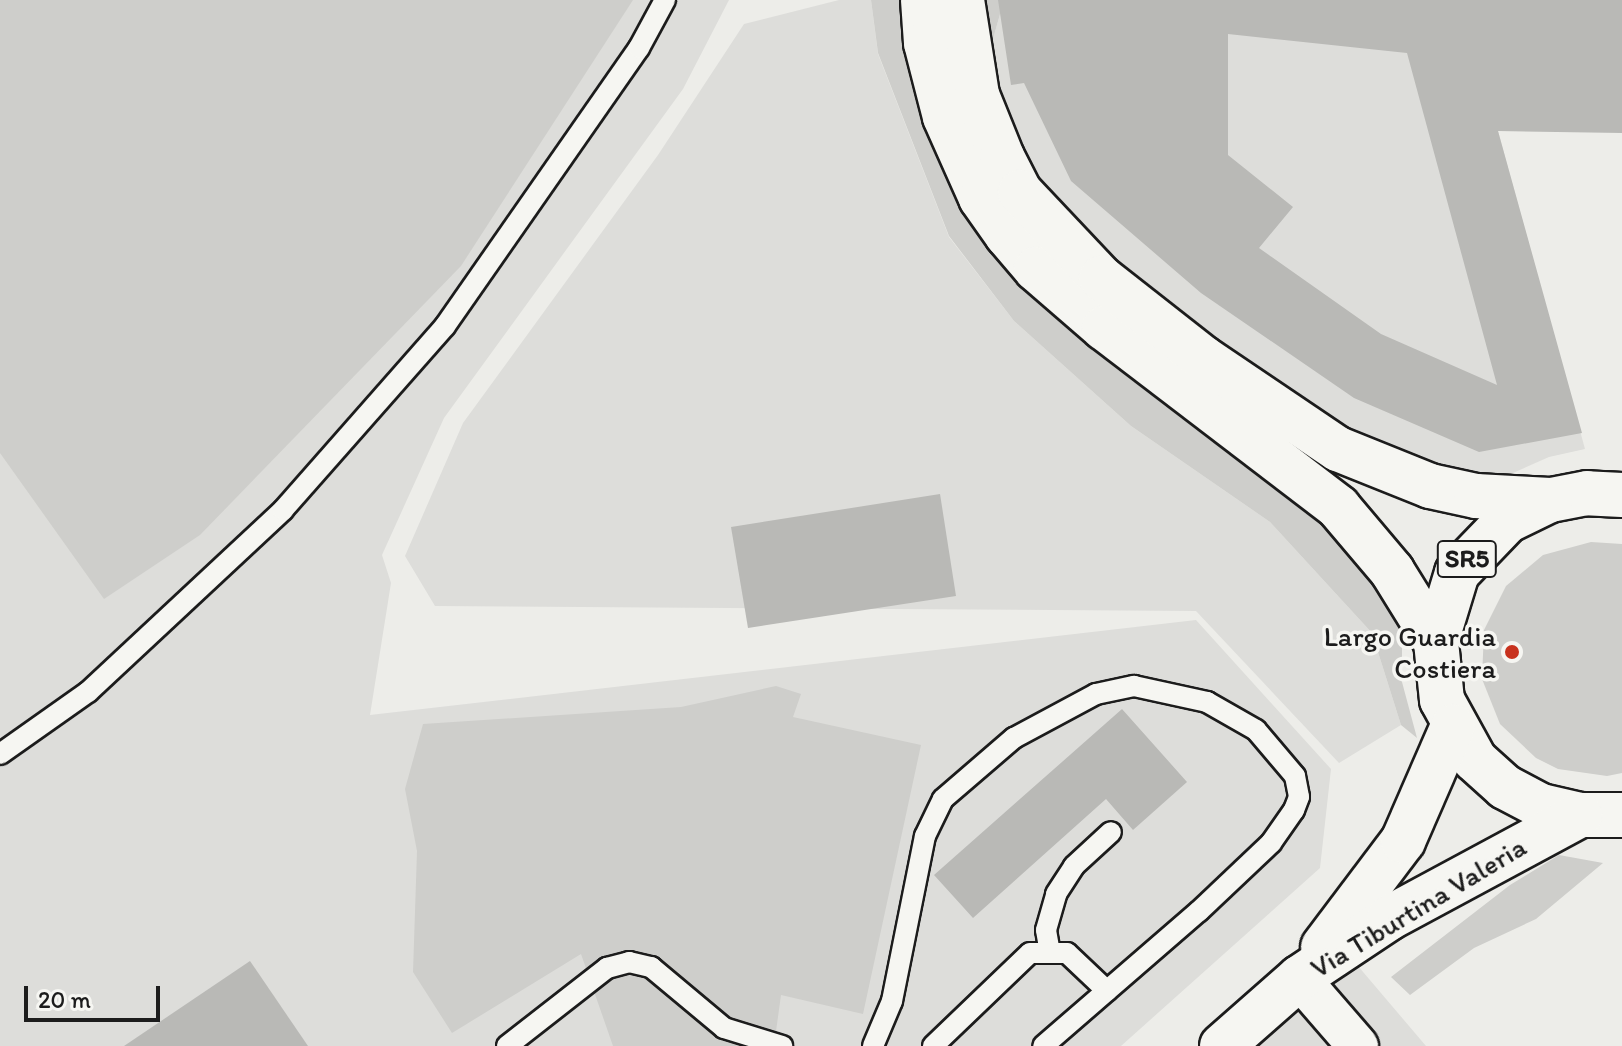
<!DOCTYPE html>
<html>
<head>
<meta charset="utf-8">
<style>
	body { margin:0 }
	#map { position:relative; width:1622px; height:1046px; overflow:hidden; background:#edede9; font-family:Itim,sans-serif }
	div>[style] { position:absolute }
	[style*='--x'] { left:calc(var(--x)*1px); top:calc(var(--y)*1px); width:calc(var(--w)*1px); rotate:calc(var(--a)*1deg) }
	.built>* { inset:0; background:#ddddda }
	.green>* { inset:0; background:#cececb }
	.building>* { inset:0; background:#b9b9b6 }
	.roads { filter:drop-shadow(2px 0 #1c1c1c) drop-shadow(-2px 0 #1c1c1c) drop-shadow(0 2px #1c1c1c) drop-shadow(0 -2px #1c1c1c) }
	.lane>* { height:20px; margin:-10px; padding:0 10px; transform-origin:10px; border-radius:10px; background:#f6f6f2 }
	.street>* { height:40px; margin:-20px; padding:0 20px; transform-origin:20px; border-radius:20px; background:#f6f6f2 }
	.primary>* { height:44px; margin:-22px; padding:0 22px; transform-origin:22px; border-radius:22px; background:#f6f6f2 }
	.highway>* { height:44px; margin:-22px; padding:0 22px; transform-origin:22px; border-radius:22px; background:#f6f6f2 }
	.dots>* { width:22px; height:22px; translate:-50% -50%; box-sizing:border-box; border:4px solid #f6f6f2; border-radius:50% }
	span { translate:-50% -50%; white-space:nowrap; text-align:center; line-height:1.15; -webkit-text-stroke:7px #f6f6f2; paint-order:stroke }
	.shield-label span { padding:2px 6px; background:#f6f6f2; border:2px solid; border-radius:6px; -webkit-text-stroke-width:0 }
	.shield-label { font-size:26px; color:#1c1c1c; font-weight:700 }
	.poi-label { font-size:28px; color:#1c1c1c }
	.right { translate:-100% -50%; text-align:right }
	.street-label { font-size:28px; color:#1c1c1c }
	.scale { position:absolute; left:24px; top:986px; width:136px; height:36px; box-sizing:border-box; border:4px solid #1c1c1c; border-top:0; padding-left:10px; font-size:24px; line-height:28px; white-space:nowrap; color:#1c1c1c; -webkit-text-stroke:6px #f6f6f2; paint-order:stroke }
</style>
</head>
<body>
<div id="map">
	<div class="built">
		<div style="clip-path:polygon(0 0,729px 0,683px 89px,444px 418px,382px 555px,391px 583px,370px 715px,1196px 620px,1331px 769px,1320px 868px,1121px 1046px,0 1046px)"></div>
		<div style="clip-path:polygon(839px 0,871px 0,878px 54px,949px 237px,1014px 321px,1131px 426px,1270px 522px,1372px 633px,1401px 725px,1339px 763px,1196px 611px,435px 606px,405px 556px,463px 423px,658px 155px,744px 24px)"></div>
		<div style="clip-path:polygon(1004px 0,1622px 0,1489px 98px,1585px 449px,1549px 457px,1497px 480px,1462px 478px,1351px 437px,1111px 266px,1032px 176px,984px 71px)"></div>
		<div style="clip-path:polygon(1358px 966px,1426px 1046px,1257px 1046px,1296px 1012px)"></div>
	</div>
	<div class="green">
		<div style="clip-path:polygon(0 0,633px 0,461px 266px,200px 535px,104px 599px,0 453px)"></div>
		<div style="clip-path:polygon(871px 0,903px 0,915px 89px,942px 165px,964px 208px,1352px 552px,1402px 623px,1402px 682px,1417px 738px,1401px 725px,1372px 633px,1270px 522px,1131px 426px,1014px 321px,949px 236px,878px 53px)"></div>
		<div style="clip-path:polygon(982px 0,1004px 0,984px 71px)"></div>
		<div style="clip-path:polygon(1591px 542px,1622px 544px,1622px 773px,1607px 776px,1558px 769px,1536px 758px,1500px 724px,1482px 679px,1484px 630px,1506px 586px,1543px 555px)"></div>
		<div style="clip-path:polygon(776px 686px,801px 694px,793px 717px,921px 745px,863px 1014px,781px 995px,774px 1046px,613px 1046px,581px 954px,452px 1033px,413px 972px,417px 851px,405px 789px,423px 724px,681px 707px)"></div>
		<div style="clip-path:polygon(1559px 855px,1603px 863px,1536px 919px,1474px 948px,1410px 995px,1391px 977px,1510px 885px)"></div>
	</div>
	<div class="building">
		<div style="clip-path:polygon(evenodd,998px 0,1622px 0,1622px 133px,1498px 131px,1582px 433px,1479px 452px,1354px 398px,1201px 293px,1071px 181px,1024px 83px,1011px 85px,998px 0,1228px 34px,1407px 53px,1497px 385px,1381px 334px,1259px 248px,1293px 207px,1228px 155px,1228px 34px)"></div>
		<div style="clip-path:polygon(940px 494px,956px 596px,748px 628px,731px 527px)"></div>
		<div style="clip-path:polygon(1122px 709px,1187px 782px,1133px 830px,1106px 799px,973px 918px,934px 875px)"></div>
		<div style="clip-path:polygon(250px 961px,308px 1046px,124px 1046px)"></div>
	</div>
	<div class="roads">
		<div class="lane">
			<div style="--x:0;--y:754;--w:108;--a:-35.2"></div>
			<div style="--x:88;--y:692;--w:267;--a:-43"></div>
			<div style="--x:283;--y:510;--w:245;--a:-48.6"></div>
			<div style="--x:445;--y:326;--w:339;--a:-55.1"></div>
			<div style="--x:639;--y:48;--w:55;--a:-61.6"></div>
			<div style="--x:1050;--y:953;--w:23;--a:-100"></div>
			<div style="--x:1046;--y:930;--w:37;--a:-74"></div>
			<div style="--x:1056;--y:894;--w:33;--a:-57"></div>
			<div style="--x:1074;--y:866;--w:50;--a:-42.6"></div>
			<div style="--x:507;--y:1046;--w:127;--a:-38"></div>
			<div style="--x:607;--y:968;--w:23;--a:-15"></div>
			<div style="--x:629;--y:962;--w:23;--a:13"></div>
			<div style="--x:651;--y:967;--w:95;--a:39.9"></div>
			<div style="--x:724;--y:1028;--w:61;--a:17.2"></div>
			<div style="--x:873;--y:1046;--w:49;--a:-67.1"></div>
			<div style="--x:892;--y:1001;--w:168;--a:-78.7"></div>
			<div style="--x:925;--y:836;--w:41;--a:-64.1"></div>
			<div style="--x:943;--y:799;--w:94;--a:-40.7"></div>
			<div style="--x:1014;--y:738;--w:93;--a:-28.2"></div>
			<div style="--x:1096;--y:694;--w:39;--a:-12"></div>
			<div style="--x:1134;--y:686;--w:75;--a:12.4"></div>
			<div style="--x:1207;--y:702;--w:56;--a:29.7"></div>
			<div style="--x:1256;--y:730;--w:60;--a:49.7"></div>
			<div style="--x:1295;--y:776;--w:21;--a:79"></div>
			<div style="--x:1299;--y:797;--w:14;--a:111"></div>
			<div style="--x:1294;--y:810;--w:40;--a:124.9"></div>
			<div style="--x:1271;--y:843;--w:99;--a:136.6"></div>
			<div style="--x:1199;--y:911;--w:206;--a:139.1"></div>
			<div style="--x:933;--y:1046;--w:134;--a:-43.8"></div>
			<div style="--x:1030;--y:953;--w:37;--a:0"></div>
			<div style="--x:1067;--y:953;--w:55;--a:43.5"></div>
		</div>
		<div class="street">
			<div style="--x:1299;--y:978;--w:90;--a:49.1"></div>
		</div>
		<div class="primary">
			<div style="--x:1622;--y:495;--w:35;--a:-177"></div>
			<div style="--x:1587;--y:493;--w:38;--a:169"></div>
			<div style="--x:1550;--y:500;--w:48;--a:154"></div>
			<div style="--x:1507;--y:521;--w:72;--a:133.9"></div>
			<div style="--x:1457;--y:573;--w:72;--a:106.9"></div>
			<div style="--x:1436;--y:642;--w:58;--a:84.1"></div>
			<div style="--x:1442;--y:700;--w:68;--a:61.2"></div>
			<div style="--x:1475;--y:760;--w:40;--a:42"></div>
			<div style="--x:1505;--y:787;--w:41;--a:27.8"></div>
			<div style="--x:1541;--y:806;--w:40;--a:13"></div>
			<div style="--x:1580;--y:815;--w:42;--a:0"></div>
			<div style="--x:1323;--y:947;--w:133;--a:-53"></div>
			<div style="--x:1403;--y:841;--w:125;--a:-66.5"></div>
			<div style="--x:1222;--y:1046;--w:103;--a:-41.4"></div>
			<div style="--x:1299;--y:978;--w:108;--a:-33.7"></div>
			<div style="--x:1389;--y:918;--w:217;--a:-28.3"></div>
		</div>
		<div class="highway">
			<div style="--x:923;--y:0;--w:43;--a:86"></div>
			<div style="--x:926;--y:43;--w:76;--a:75.6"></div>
			<div style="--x:945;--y:117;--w:89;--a:66"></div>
			<div style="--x:981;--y:198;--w:45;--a:54.9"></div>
			<div style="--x:1007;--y:235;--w:45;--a:49.5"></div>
			<div style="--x:1036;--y:269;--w:90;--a:40.9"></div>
			<div style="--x:1104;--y:328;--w:295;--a:37.4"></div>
			<div style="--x:1338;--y:507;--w:84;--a:49.8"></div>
			<div style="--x:1392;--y:571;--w:84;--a:58.2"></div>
			<div style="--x:962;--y:0;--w:96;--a:81"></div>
			<div style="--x:977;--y:95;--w:67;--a:68"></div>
			<div style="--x:1002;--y:157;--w:39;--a:63"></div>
			<div style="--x:1020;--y:192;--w:118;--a:46.7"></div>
			<div style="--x:1101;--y:278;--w:130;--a:38.1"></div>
			<div style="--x:1203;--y:358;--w:163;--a:34"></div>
			<div style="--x:1338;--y:449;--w:99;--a:21.9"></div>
			<div style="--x:1430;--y:486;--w:47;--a:12.3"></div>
			<div style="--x:1476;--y:496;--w:74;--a:3.1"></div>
		</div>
	</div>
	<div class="dots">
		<div style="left:1512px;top:652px;background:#c8321e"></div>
	</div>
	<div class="shield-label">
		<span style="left:1467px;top:559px">SR5</span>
	</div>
	<div class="poi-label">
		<span class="right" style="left:1496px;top:652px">Largo Guardia<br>Costiera</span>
	</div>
	<div class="street-label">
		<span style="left:1418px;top:907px;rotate:-31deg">Via Tiburtina Valeria</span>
	</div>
	<div class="scale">20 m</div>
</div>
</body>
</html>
